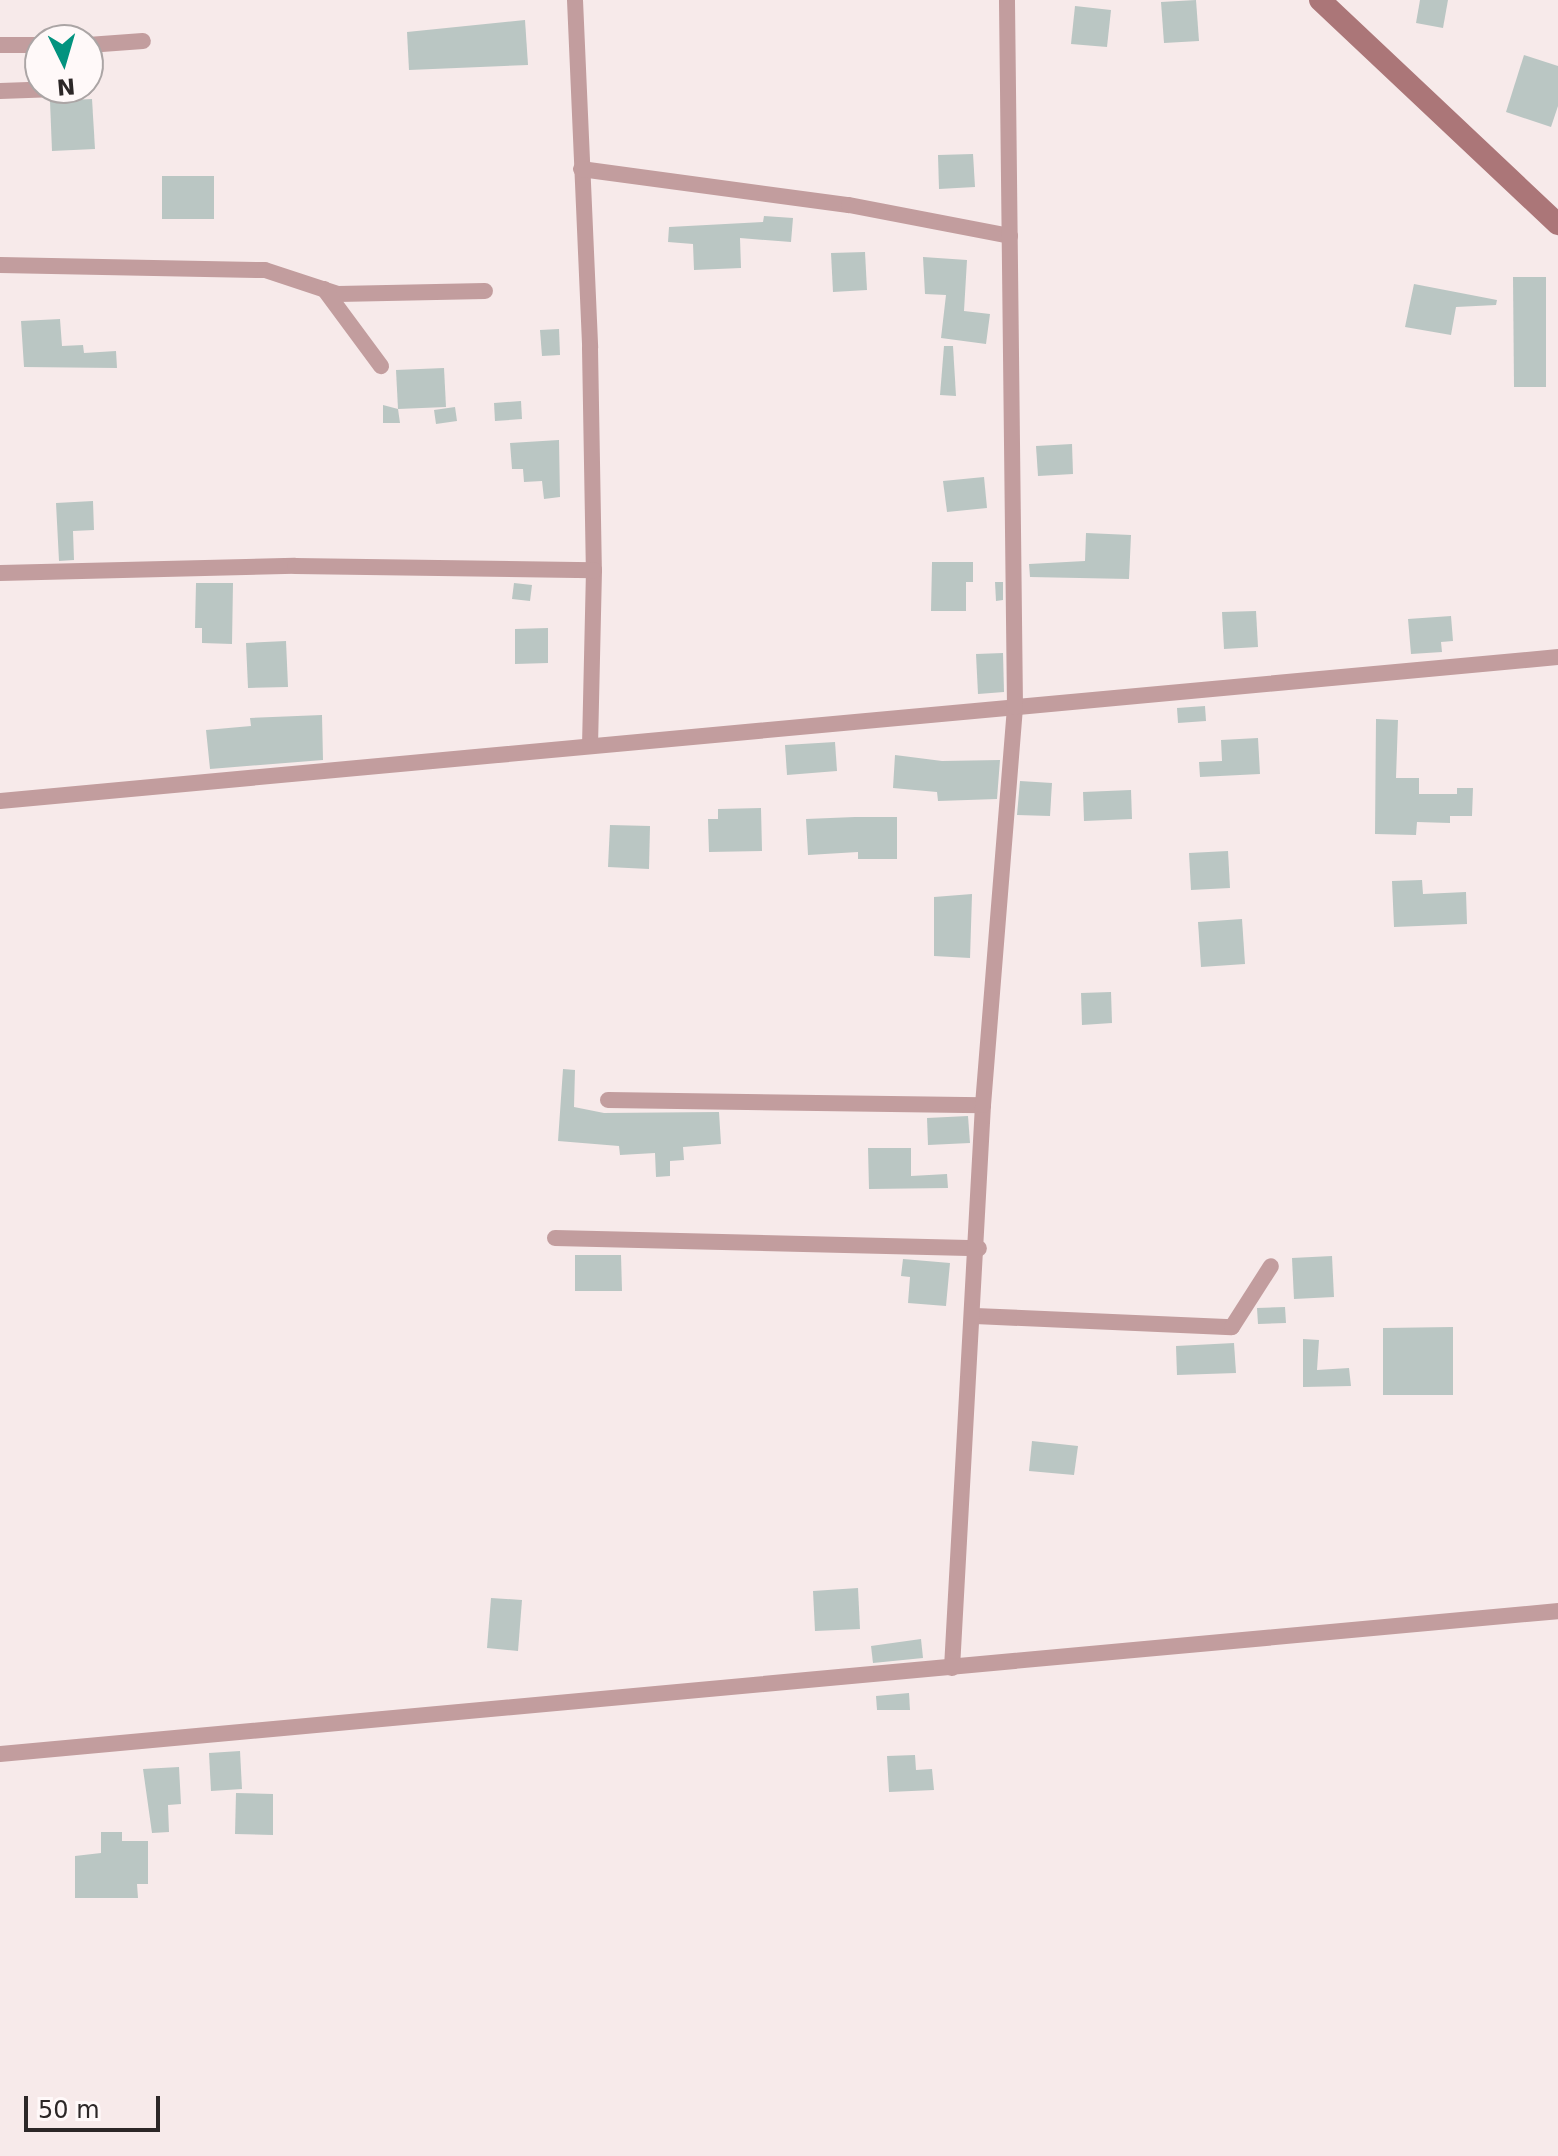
<!DOCTYPE html>
<html>
<head>
<meta charset="utf-8">
<style>
	body { margin:0 }
	#map { position:relative; width:1558px; height:2156px; overflow:hidden; background:#f7eaea; font-family:"DejaVu Sans",sans-serif }
	div>[style] { position:absolute }
	[style*='--x'] { left:calc(var(--x)*1px); top:calc(var(--y)*1px); width:calc(var(--w)*1px); rotate:calc(var(--a)*1deg) }
	.building>* { inset:0; background:#bac6c3 }
	.street>* { height:16px; margin:-8px; padding:0 8px; transform-origin:8px; border-radius:8px; background:#c29d9e }
	.secondary>* { height:22px; margin:-11px; padding:0 11px; transform-origin:11px; border-radius:11px; background:#ab7678 }
	span { translate:-50% -50%; white-space:nowrap; text-align:center; line-height:1.15; -webkit-text-stroke:7px #fff9f9; paint-order:stroke }
	.north { position:absolute; left:24px; top:24px; width:80px; height:80px; box-sizing:border-box; background:#fff9f9; border:2px solid #aba5a5; border-radius:50%; rotate:175deg; font-size:22px; font-weight:700; line-height:32px; text-align:center; color:#2c2727 }
	.north::after { content:''; display:block; margin:auto; width:28px; height:36px; background:#03937f; clip-path:polygon(50% 0,100% 100%,50% 72%,0 100%) }
	.scale { position:absolute; left:24px; top:2096px; width:136px; height:36px; box-sizing:border-box; border:4px solid #2c2727; border-top:0; padding-left:10px; font-size:24px; line-height:28px; white-space:nowrap; color:#2c2727; -webkit-text-stroke:6px #fff9f9; paint-order:stroke }
</style>
</head>
<body>
<div id="map">
	<div class="building">
		<div style="clip-path:polygon(1196px 0,1199px 41px,1164px 43px,1161px 2px)"></div>
		<div style="clip-path:polygon(1420px 0,1448px 0,1443px 28px,1416px 23px)"></div>
		<div style="clip-path:polygon(1075px 6px,1111px 10px,1107px 47px,1071px 44px)"></div>
		<div style="clip-path:polygon(525px 20px,528px 65px,409px 70px,407px 32px)"></div>
		<div style="clip-path:polygon(1524px 55px,1558px 66px,1558px 106px,1551px 127px,1506px 112px)"></div>
		<div style="clip-path:polygon(92px 99px,95px 149px,52px 151px,50px 101px)"></div>
		<div style="clip-path:polygon(973px 154px,975px 187px,939px 189px,938px 155px)"></div>
		<div style="clip-path:polygon(162px 176px,214px 176px,214px 219px,162px 219px)"></div>
		<div style="clip-path:polygon(764px 216px,793px 218px,791px 242px,740px 238px,741px 268px,694px 270px,693px 244px,668px 242px,669px 227px,763px 222px)"></div>
		<div style="clip-path:polygon(865px 252px,867px 290px,833px 292px,831px 253px)"></div>
		<div style="clip-path:polygon(923px 257px,967px 260px,964px 311px,990px 314px,986px 344px,941px 338px,946px 295px,925px 294px)"></div>
		<div style="clip-path:polygon(1513px 277px,1546px 277px,1546px 387px,1514px 387px)"></div>
		<div style="clip-path:polygon(1414px 284px,1497px 300px,1496px 305px,1456px 307px,1451px 335px,1405px 327px)"></div>
		<div style="clip-path:polygon(60px 319px,62px 346px,83px 345px,84px 353px,116px 351px,117px 368px,24px 367px,21px 321px)"></div>
		<div style="clip-path:polygon(559px 329px,560px 355px,542px 356px,540px 330px)"></div>
		<div style="clip-path:polygon(944px 346px,953px 346px,956px 396px,940px 395px)"></div>
		<div style="clip-path:polygon(444px 368px,446px 407px,398px 409px,396px 370px)"></div>
		<div style="clip-path:polygon(521px 401px,522px 419px,495px 421px,494px 403px)"></div>
		<div style="clip-path:polygon(383px 405px,398px 409px,400px 423px,383px 423px)"></div>
		<div style="clip-path:polygon(455px 407px,457px 421px,436px 424px,434px 410px)"></div>
		<div style="clip-path:polygon(559px 440px,560px 497px,544px 499px,542px 481px,524px 482px,523px 469px,512px 469px,510px 443px)"></div>
		<div style="clip-path:polygon(1072px 444px,1073px 474px,1038px 476px,1036px 446px)"></div>
		<div style="clip-path:polygon(984px 477px,987px 508px,947px 512px,943px 481px)"></div>
		<div style="clip-path:polygon(93px 501px,94px 530px,73px 531px,74px 560px,59px 561px,56px 503px)"></div>
		<div style="clip-path:polygon(1086px 533px,1131px 535px,1129px 579px,1030px 577px,1029px 564px,1085px 561px)"></div>
		<div style="clip-path:polygon(932px 562px,973px 562px,973px 582px,966px 582px,966px 611px,931px 611px)"></div>
		<div style="clip-path:polygon(995px 582px,1003px 582px,1003px 600px,996px 601px)"></div>
		<div style="clip-path:polygon(196px 583px,233px 583px,232px 644px,202px 643px,202px 628px,195px 628px)"></div>
		<div style="clip-path:polygon(514px 583px,532px 585px,530px 601px,512px 599px)"></div>
		<div style="clip-path:polygon(1256px 611px,1258px 647px,1224px 649px,1222px 612px)"></div>
		<div style="clip-path:polygon(1451px 616px,1453px 641px,1441px 642px,1442px 652px,1411px 654px,1408px 619px)"></div>
		<div style="clip-path:polygon(548px 628px,548px 663px,515px 664px,515px 629px)"></div>
		<div style="clip-path:polygon(286px 641px,288px 687px,248px 688px,246px 643px)"></div>
		<div style="clip-path:polygon(1003px 653px,1004px 692px,978px 694px,976px 654px)"></div>
		<div style="clip-path:polygon(1205px 706px,1206px 721px,1178px 723px,1177px 708px)"></div>
		<div style="clip-path:polygon(322px 715px,323px 760px,210px 769px,206px 730px,251px 726px,250px 718px)"></div>
		<div style="clip-path:polygon(1376px 719px,1398px 720px,1396px 778px,1419px 778px,1419px 794px,1457px 794px,1457px 788px,1473px 788px,1472px 816px,1450px 816px,1450px 823px,1417px 822px,1416px 835px,1375px 834px)"></div>
		<div style="clip-path:polygon(1258px 738px,1260px 774px,1200px 777px,1199px 762px,1222px 761px,1221px 740px)"></div>
		<div style="clip-path:polygon(835px 742px,837px 771px,787px 775px,785px 745px)"></div>
		<div style="clip-path:polygon(895px 755px,942px 761px,1000px 760px,997px 799px,938px 801px,937px 792px,893px 788px)"></div>
		<div style="clip-path:polygon(1020px 781px,1052px 783px,1050px 816px,1017px 815px)"></div>
		<div style="clip-path:polygon(1131px 790px,1132px 819px,1084px 821px,1083px 792px)"></div>
		<div style="clip-path:polygon(761px 808px,762px 851px,709px 852px,708px 819px,718px 819px,718px 809px)"></div>
		<div style="clip-path:polygon(855px 817px,897px 817px,897px 859px,858px 859px,858px 852px,808px 855px,806px 819px)"></div>
		<div style="clip-path:polygon(610px 825px,650px 826px,649px 869px,608px 867px)"></div>
		<div style="clip-path:polygon(1228px 851px,1230px 888px,1191px 890px,1189px 853px)"></div>
		<div style="clip-path:polygon(1422px 880px,1423px 894px,1466px 892px,1467px 924px,1394px 927px,1392px 881px)"></div>
		<div style="clip-path:polygon(972px 894px,970px 958px,934px 956px,934px 897px)"></div>
		<div style="clip-path:polygon(1242px 919px,1245px 964px,1201px 967px,1198px 922px)"></div>
		<div style="clip-path:polygon(1111px 992px,1112px 1023px,1082px 1025px,1081px 993px)"></div>
		<div style="clip-path:polygon(563px 1069px,575px 1070px,574px 1107px,604px 1113px,719px 1112px,721px 1144px,683px 1147px,684px 1160px,670px 1161px,670px 1176px,656px 1177px,655px 1153px,620px 1155px,619px 1146px,558px 1141px)"></div>
		<div style="clip-path:polygon(968px 1116px,970px 1143px,928px 1145px,927px 1118px)"></div>
		<div style="clip-path:polygon(868px 1148px,911px 1148px,911px 1176px,947px 1174px,948px 1188px,869px 1189px)"></div>
		<div style="clip-path:polygon(575px 1255px,621px 1255px,622px 1291px,575px 1291px)"></div>
		<div style="clip-path:polygon(1332px 1256px,1334px 1297px,1294px 1299px,1292px 1258px)"></div>
		<div style="clip-path:polygon(903px 1259px,950px 1263px,946px 1306px,908px 1303px,910px 1277px,901px 1276px)"></div>
		<div style="clip-path:polygon(1285px 1307px,1286px 1323px,1258px 1324px,1257px 1308px)"></div>
		<div style="clip-path:polygon(1453px 1327px,1453px 1395px,1383px 1395px,1383px 1328px)"></div>
		<div style="clip-path:polygon(1303px 1339px,1319px 1340px,1317px 1370px,1349px 1368px,1351px 1386px,1303px 1387px)"></div>
		<div style="clip-path:polygon(1234px 1343px,1236px 1373px,1177px 1375px,1176px 1346px)"></div>
		<div style="clip-path:polygon(1032px 1441px,1078px 1446px,1074px 1475px,1029px 1471px)"></div>
		<div style="clip-path:polygon(858px 1588px,860px 1629px,815px 1631px,813px 1591px)"></div>
		<div style="clip-path:polygon(491px 1598px,522px 1600px,518px 1651px,487px 1648px)"></div>
		<div style="clip-path:polygon(921px 1639px,923px 1658px,873px 1663px,871px 1646px)"></div>
		<div style="clip-path:polygon(909px 1693px,910px 1710px,877px 1710px,876px 1696px)"></div>
		<div style="clip-path:polygon(240px 1751px,242px 1789px,211px 1791px,209px 1753px)"></div>
		<div style="clip-path:polygon(915px 1755px,916px 1770px,932px 1769px,934px 1790px,889px 1792px,887px 1756px)"></div>
		<div style="clip-path:polygon(179px 1767px,181px 1804px,168px 1805px,169px 1832px,152px 1833px,143px 1769px)"></div>
		<div style="clip-path:polygon(236px 1793px,273px 1794px,273px 1835px,235px 1834px)"></div>
		<div style="clip-path:polygon(101px 1832px,122px 1832px,122px 1841px,148px 1841px,148px 1884px,137px 1884px,138px 1898px,75px 1898px,75px 1856px,101px 1853px)"></div>
	</div>
	<div class="street">
		<div style="--x:575;--y:0;--w:348;--a:87.5"></div>
		<div style="--x:590;--y:348;--w:222;--a:89"></div>
		<div style="--x:594;--y:570;--w:176;--a:91.3"></div>
		<div style="--x:0;--y:45;--w:40;--a:0"></div>
		<div style="--x:88;--y:45;--w:55;--a:-4.2"></div>
		<div style="--x:0;--y:91;--w:85;--a:-2"></div>
		<div style="--x:581;--y:169;--w:270;--a:7.7"></div>
		<div style="--x:849;--y:205;--w:164;--a:10.9"></div>
		<div style="--x:0;--y:265;--w:265;--a:1.1"></div>
		<div style="--x:265;--y:270;--w:77;--a:18.2"></div>
		<div style="--x:338;--y:294;--w:147;--a:-1.2"></div>
		<div style="--x:324;--y:289;--w:96;--a:53.5"></div>
		<div style="--x:0;--y:573;--w:295;--a:-1.4"></div>
		<div style="--x:295;--y:566;--w:299;--a:0.8"></div>
		<div style="--x:0;--y:801;--w:1565;--a:-5.28"></div>
		<div style="--x:608;--y:1100;--w:375;--a:0.8"></div>
		<div style="--x:555;--y:1238;--w:424;--a:1.4"></div>
		<div style="--x:975;--y:1316;--w:257;--a:2.5"></div>
		<div style="--x:1232;--y:1327;--w:72;--a:-57.4"></div>
		<div style="--x:952;--y:1668;--w:564;--a:-86.85"></div>
		<div style="--x:983;--y:1105;--w:399;--a:-85.4"></div>
		<div style="--x:1015;--y:707;--w:707;--a:-90.65"></div>
		<div style="--x:0;--y:1754;--w:1565;--a:-5.24"></div>
	</div>
	<div class="secondary">
		<div style="--x:1320;--y:0;--w:327;--a:43.3"></div>
	</div>
	<div class="north">N</div>
	<div class="scale">50 m</div>
</div>
</body>
</html>
